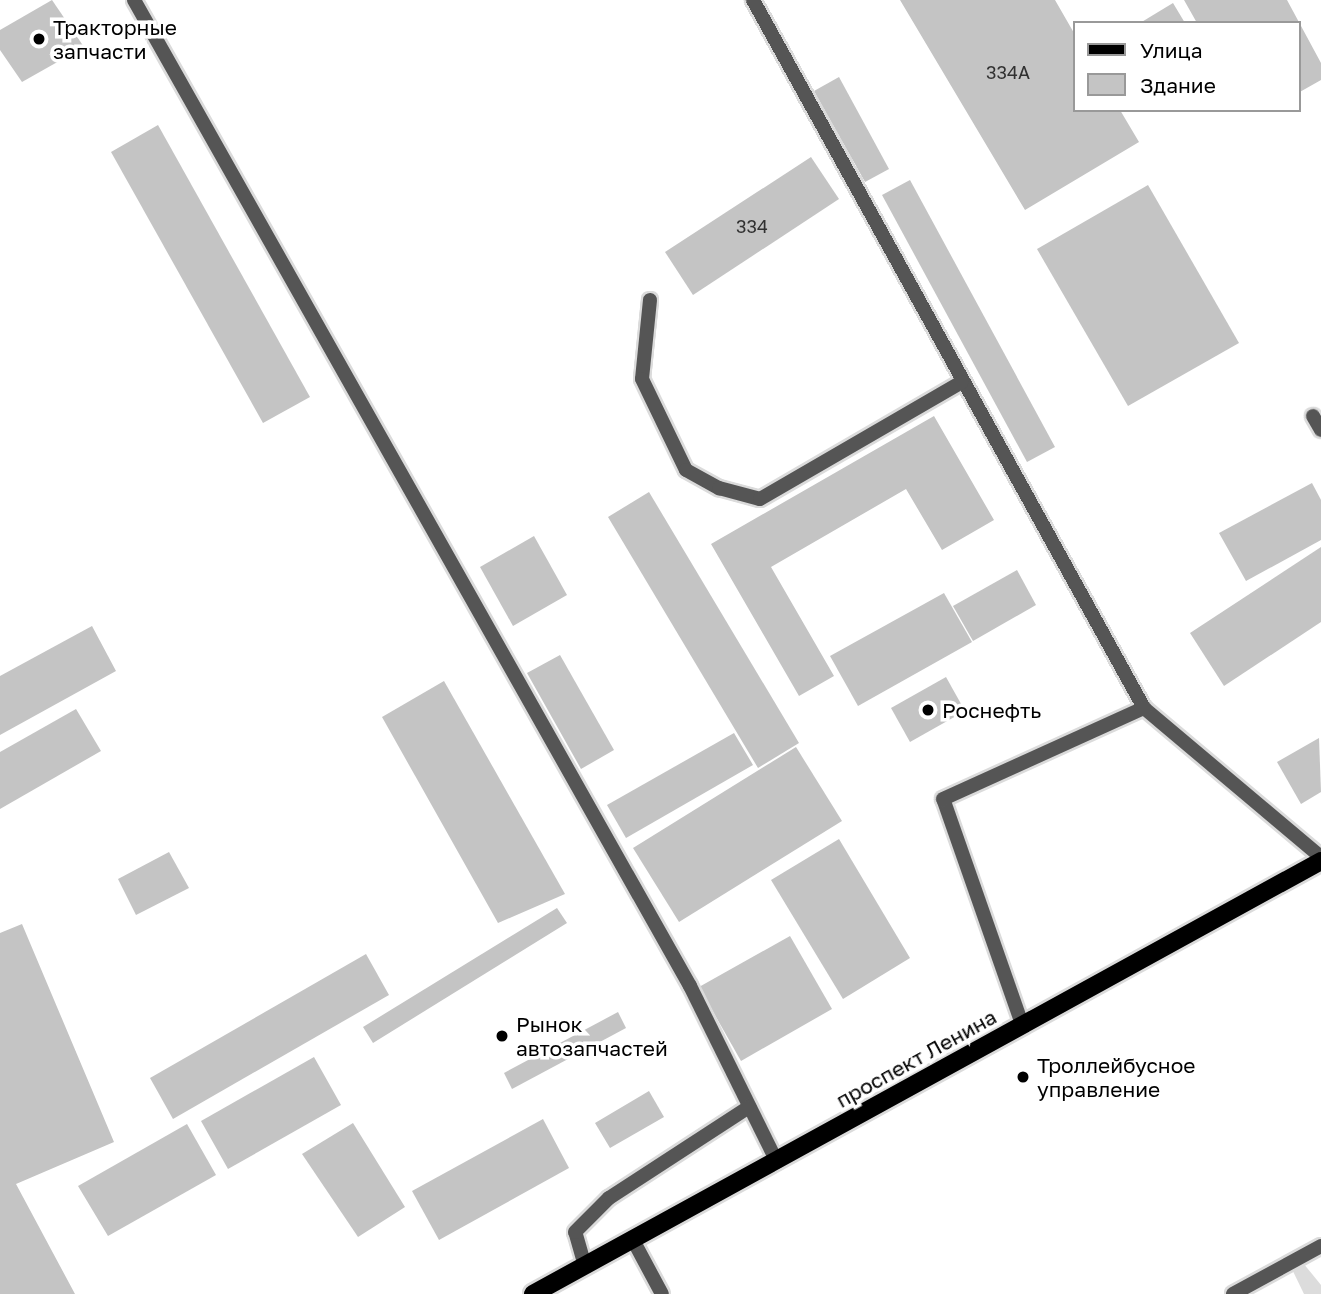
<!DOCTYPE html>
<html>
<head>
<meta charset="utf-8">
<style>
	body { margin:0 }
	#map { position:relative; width:1321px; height:1294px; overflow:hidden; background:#fff; font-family:"Golos Text",sans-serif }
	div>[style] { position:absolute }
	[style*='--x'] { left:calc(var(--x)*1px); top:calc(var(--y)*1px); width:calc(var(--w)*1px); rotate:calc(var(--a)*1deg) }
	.green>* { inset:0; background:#dcdcdc }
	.building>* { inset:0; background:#c4c4c4 }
	.roads { filter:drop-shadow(2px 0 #dbdbdb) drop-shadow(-2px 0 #dbdbdb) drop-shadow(0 2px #dbdbdb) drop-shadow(0 -2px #dbdbdb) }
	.lane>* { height:14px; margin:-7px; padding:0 7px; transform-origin:7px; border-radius:7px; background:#555 }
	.primary>* { height:18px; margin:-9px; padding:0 9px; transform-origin:9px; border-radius:9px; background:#000 }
	.dots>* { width:19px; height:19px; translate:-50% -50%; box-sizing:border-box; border:4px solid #fff; border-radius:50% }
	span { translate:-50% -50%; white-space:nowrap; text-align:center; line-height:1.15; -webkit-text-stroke:7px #fff; paint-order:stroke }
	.number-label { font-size:18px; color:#313131 }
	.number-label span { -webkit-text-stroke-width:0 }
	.poi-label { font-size:21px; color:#000 }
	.left { translate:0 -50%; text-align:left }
	.street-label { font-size:21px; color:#000 }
	.legend { position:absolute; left:1073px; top:21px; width:228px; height:91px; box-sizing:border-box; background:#fff; border:2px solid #999; margin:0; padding:9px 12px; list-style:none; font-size:21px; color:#000 }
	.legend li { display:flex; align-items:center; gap:14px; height:35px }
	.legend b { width:35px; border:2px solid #999 }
</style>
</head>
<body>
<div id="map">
	<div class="green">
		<div style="clip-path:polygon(1299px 1258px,1321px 1285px,1321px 1294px,1304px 1294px,1289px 1263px)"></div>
	</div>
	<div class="building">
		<div style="clip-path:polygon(52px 0,84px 47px,22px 82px,0 50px,0 30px)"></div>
		<div style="clip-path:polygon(900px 0,1055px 0,1074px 33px,1074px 110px,1120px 110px,1139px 142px,1025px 210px)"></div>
		<div style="clip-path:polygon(1184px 0,1287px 0,1321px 63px,1321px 80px,1298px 93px,1298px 23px,1197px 23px)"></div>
		<div style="clip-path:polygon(1173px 3px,1185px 23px,1140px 23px)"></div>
		<div style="clip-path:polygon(839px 77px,889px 169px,865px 182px,814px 91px)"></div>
		<div style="clip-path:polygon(158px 125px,310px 397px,263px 423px,111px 152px)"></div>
		<div style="clip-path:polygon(811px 157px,839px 199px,693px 295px,665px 252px)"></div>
		<div style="clip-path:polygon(910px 180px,1055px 447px,1027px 462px,882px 195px)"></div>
		<div style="clip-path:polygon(1148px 185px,1239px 343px,1128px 406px,1037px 249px)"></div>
		<div style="clip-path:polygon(934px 416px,994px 520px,942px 550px,906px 489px,771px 567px,834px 676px,799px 696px,711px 544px)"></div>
		<div style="clip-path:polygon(1312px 483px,1321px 500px,1321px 540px,1246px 581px,1219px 533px)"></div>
		<div style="clip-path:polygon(649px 492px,799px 743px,758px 768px,608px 517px)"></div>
		<div style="clip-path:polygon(534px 536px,567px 595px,513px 626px,480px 567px)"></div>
		<div style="clip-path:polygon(1321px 547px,1321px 622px,1224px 686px,1190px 633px)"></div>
		<div style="clip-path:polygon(1017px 570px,1036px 605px,973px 641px,953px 606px)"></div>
		<div style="clip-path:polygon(944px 593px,972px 642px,858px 706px,830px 656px)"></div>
		<div style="clip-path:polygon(92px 626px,116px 671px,0 735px,0 676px)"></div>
		<div style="clip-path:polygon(560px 655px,614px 750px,581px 769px,527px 673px)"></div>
		<div style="clip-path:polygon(946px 677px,965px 711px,910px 742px,891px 708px)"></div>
		<div style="clip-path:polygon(444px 681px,565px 894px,498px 923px,382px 717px)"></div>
		<div style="clip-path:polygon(76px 709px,101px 751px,0 809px,0 752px)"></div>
		<div style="clip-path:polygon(734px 733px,753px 765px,626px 838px,607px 805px)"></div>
		<div style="clip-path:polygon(1319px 738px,1321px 792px,1301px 804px,1277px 762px)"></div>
		<div style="clip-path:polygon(796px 747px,842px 821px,679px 922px,633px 848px)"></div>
		<div style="clip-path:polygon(839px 839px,910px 958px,843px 999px,771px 880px)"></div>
		<div style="clip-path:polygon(169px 852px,189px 888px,136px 915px,118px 879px)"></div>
		<div style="clip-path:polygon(557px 908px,567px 923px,373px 1043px,363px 1027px)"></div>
		<div style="clip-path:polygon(22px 924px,114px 1142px,16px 1184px,75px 1294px,0 1294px,0 933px)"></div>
		<div style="clip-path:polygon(790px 936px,832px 1009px,741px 1061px,699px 987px)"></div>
		<div style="clip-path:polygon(366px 954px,389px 995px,173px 1119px,150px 1078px)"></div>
		<div style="clip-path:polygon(618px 1012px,626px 1028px,512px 1089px,504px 1073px)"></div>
		<div style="clip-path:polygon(314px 1057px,341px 1105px,228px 1169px,201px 1121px)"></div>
		<div style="clip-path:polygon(649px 1091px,664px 1117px,610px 1148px,595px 1123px)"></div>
		<div style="clip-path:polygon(543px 1119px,569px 1168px,439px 1240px,412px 1191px)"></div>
		<div style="clip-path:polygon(353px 1123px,405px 1207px,358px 1237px,302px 1154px)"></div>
		<div style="clip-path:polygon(187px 1124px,216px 1175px,108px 1236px,78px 1186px)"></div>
	</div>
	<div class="roads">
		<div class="lane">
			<div style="--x:134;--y:0;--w:1132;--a:60.58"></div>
			<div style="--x:690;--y:986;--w:196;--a:63.7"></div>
			<div style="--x:753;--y:0;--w:809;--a:61.09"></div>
			<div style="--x:1144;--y:708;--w:231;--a:40.1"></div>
			<div style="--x:650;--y:300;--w:79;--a:95.8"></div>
			<div style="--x:642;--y:379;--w:101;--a:64.2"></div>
			<div style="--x:686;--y:470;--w:38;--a:29"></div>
			<div style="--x:719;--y:488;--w:42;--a:15"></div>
			<div style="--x:760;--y:499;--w:233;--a:-30.1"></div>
			<div style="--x:1313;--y:416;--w:16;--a:60"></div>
			<div style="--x:1022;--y:1024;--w:238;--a:-109.3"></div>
			<div style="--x:943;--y:799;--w:221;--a:-24.4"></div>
			<div style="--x:633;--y:1240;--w:61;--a:61.8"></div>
			<div style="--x:585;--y:1266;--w:35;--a:-106"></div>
			<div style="--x:575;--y:1232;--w:48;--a:-45"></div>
			<div style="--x:609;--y:1198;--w:167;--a:-33"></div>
			<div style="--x:1233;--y:1294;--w:100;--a:-28.6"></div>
		</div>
		<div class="primary">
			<div style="--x:533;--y:1294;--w:899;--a:-28.79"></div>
		</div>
	</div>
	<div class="dots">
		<div style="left:39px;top:39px;background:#000"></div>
		<div style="left:928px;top:710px;background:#000"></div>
		<div style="left:502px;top:1036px;background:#000"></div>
		<div style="left:1023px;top:1077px;background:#000"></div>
	</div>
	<div class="number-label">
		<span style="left:1008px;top:72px">334А</span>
		<span style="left:752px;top:226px">334</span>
	</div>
	<div class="poi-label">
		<span class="left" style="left:53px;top:39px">Тракторные<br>запчасти</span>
		<span class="left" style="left:942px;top:710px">Роснефть</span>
		<span class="left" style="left:516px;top:1036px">Рынок<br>автозапчастей</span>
		<span class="left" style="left:1037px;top:1077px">Троллейбусное<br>управление</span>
	</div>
	<div class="street-label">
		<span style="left:916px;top:1058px;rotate:-29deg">проспект Ленина</span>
	</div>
	<ul class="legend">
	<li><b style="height:9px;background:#000"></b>Улица</li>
	<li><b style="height:19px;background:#c4c4c4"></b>Здание</li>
	</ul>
</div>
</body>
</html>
